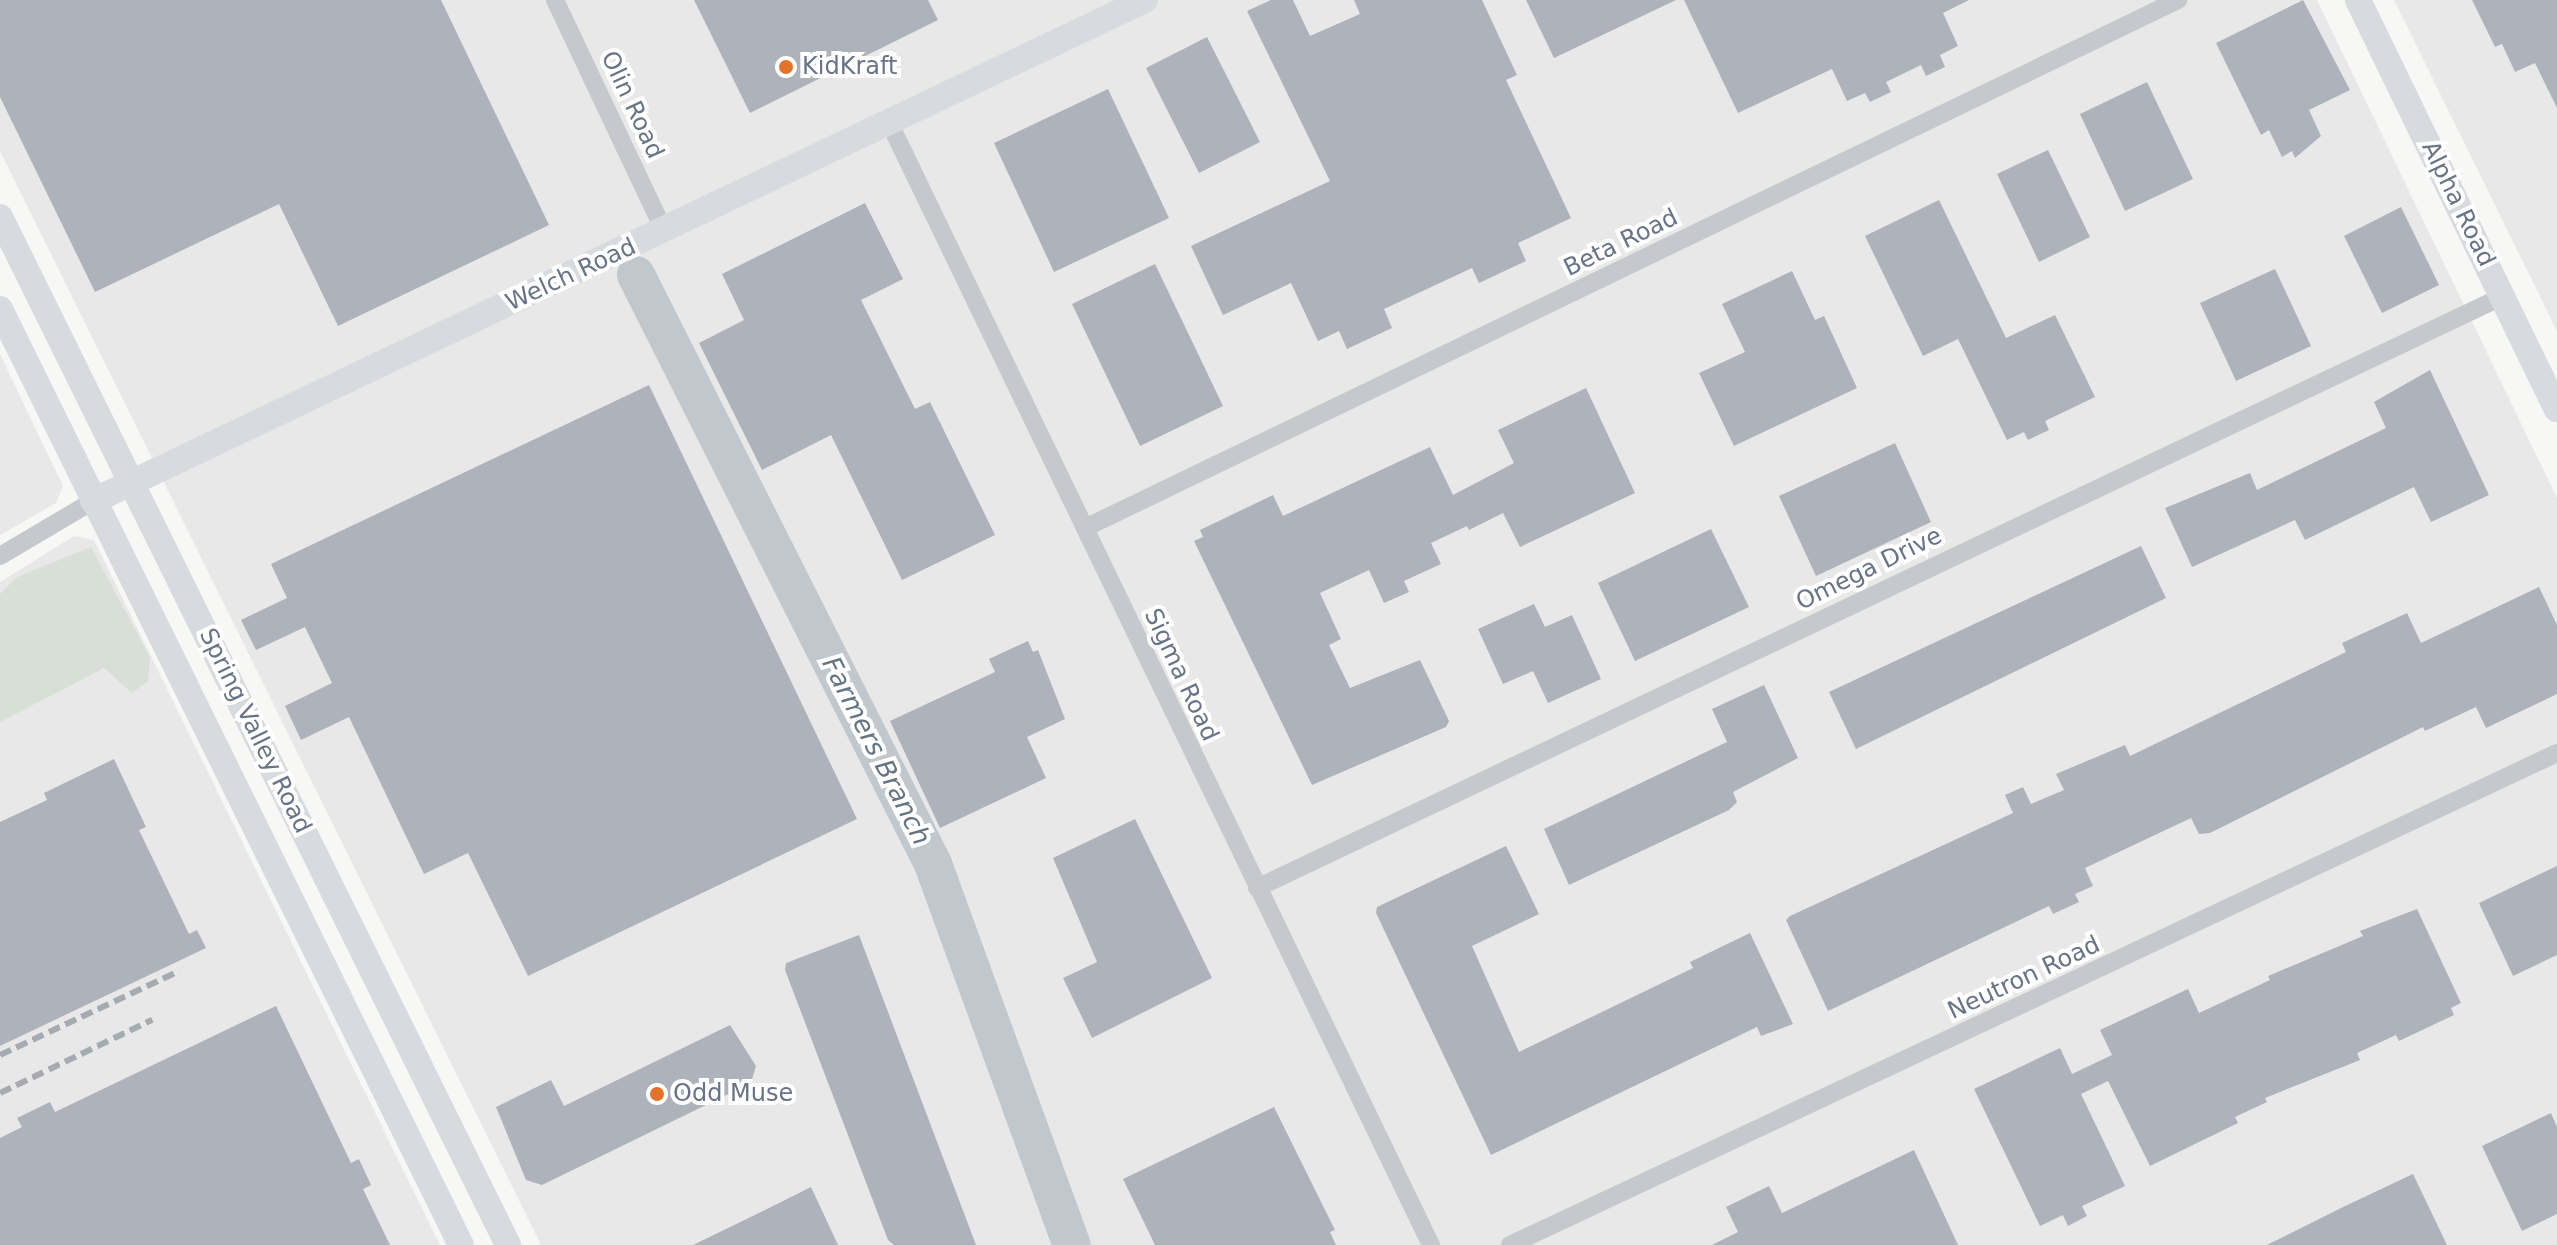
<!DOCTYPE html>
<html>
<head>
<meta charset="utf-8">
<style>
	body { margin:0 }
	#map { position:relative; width:2557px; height:1245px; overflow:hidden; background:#f7f8f5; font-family:"DejaVu Sans",sans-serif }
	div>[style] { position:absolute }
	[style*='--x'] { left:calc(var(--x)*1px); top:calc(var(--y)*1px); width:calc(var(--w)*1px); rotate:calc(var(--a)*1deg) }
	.built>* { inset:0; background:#e8e8e8 }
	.green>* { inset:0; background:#d8dfd6 }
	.river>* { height:38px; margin:-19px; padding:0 19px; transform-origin:19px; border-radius:19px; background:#c0c8ce }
	.building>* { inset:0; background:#aeb3bb }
	.street>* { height:18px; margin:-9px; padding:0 9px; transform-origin:9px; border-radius:9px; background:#c5c8cc }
	.secondary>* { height:26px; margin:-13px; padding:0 13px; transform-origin:13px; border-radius:13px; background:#d7dadf }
	.rail>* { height:6px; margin-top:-3px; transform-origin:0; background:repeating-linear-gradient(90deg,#a6aab1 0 12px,transparent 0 18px) }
	.dots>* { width:22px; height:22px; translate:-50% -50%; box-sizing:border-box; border:4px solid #fff; border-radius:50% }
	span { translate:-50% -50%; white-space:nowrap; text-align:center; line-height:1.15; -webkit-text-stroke:8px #fff; paint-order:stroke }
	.poi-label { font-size:24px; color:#677386 }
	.left { translate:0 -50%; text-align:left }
	.street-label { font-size:24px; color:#677386 }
	.water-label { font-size:26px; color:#637482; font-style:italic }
</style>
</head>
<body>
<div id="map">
	<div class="built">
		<div style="clip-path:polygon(0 0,2317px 0,2557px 498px,2557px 1245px,541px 1245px,0 151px)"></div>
		<div style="clip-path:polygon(2394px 0,2557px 0,2557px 331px)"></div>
		<div style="clip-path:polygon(0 354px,63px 486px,56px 503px,0 535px)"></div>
		<div style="clip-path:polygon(74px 536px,94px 540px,440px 1245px,0 1245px,0 582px)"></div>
	</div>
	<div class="green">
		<div style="clip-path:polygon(91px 547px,150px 657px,148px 681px,132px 693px,104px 668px,0 722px,0 594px,17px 577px)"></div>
	</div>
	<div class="river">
		<div style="--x:636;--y:275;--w:660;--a:63.24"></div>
		<div style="--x:933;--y:864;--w:406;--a:70"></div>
	</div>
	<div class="building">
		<div style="clip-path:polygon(0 0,441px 0,549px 225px,338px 326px,279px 204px,95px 292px,0 97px)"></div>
		<div style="clip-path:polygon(694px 0,928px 0,938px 20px,750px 113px)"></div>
		<div style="clip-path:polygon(1271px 0,1293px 0,1310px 36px,1360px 14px,1354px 0,1482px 0,1517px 75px,1506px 80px,1571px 218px,1518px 243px,1526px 261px,1479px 283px,1472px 268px,1384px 309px,1392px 328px,1347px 349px,1339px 331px,1318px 341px,1291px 283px,1223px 315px,1191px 246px,1330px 181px,1247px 11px)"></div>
		<div style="clip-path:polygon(1526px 0,1676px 0,1554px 58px)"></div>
		<div style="clip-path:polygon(1684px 0,1969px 0,1943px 13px,1958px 46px,1940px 55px,1945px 67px,1926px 76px,1921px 65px,1886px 82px,1891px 92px,1870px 102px,1865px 93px,1847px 101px,1832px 69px,1738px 113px)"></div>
		<div style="clip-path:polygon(2303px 0,2350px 90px,2309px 110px,2321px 136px,2295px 158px,2292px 151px,2282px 157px,2269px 130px,2261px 135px,2216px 43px)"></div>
		<div style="clip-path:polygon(2472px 0,2557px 0,2557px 108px,2535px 63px,2515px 72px,2502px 44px,2495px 47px)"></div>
		<div style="clip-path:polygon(1207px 37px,1260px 142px,1199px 173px,1146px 68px)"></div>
		<div style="clip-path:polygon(2147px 82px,2193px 179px,2125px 211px,2080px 114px)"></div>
		<div style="clip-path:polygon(1108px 89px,1169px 218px,1054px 272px,994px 143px)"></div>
		<div style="clip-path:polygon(2048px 150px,2090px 237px,2039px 262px,1997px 174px)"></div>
		<div style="clip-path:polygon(1939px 200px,2006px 338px,2055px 315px,2095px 397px,2045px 421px,2049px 430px,2028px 440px,2024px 432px,2007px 440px,1958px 339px,1923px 356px,1865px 236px)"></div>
		<div style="clip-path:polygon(865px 203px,903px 279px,861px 300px,915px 409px,930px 402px,995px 535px,902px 580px,831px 435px,762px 470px,699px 343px,744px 320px,722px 274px)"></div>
		<div style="clip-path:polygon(2401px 207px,2439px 285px,2382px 313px,2344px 236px)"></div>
		<div style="clip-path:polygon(1155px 264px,1223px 406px,1140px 446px,1072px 304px)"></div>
		<div style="clip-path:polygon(2275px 269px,2311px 346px,2236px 381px,2200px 303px)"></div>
		<div style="clip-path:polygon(1792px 271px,1815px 320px,1824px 316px,1857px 388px,1734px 446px,1699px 373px,1745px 352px,1722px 304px)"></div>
		<div style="clip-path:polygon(2430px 370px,2489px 495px,2431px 522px,2414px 487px,2305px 540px,2295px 520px,2192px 567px,2165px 508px,2250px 473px,2257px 490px,2386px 428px,2374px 402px)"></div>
		<div style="clip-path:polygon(649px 385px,857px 819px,528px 976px,468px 853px,424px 874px,349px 717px,301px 740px,285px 706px,332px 683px,305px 627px,256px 650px,241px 620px,287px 598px,271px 564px)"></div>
		<div style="clip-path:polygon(1586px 388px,1635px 493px,1520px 547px,1503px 513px,1469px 530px,1467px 526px,1431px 543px,1441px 564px,1404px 581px,1409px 592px,1384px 603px,1369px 570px,1320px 593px,1341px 639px,1329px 645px,1350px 688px,1420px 660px,1449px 721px,1446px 727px,1312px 785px,1194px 541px,1203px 537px,1200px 530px,1273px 495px,1283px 516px,1430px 447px,1453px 495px,1514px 463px,1498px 430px)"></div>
		<div style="clip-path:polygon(1895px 443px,1931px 522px,1816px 576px,1779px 496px)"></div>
		<div style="clip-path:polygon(1711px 529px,1749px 607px,1635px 661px,1598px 583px)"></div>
		<div style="clip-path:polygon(2141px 546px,2166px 598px,1856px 749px,1829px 692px)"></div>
		<div style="clip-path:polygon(2539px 587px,2557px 625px,2557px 694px,2486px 728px,2476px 707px,2425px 731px,2423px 727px,2210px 833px,2199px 834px,2191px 818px,2085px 868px,2093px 886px,2075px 894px,2079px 902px,2053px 914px,2049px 906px,1828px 1011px,1786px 920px,1790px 916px,2013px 813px,2005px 795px,2023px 787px,2031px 804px,2064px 790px,2056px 774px,2125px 745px,2130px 756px,2346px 652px,2342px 643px,2407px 613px,2421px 643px)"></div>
		<div style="clip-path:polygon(1534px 604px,1545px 627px,1572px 615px,1601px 679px,1548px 703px,1533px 671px,1503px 684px,1478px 629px)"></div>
		<div style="clip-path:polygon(1028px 641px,1033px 652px,1038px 650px,1065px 719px,1027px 737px,1046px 778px,940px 828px,890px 721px,995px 672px,989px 659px)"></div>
		<div style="clip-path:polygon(1764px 685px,1798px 758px,1733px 792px,1737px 802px,1729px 810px,1569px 885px,1544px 829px,1727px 742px,1712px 709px)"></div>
		<div style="clip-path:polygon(114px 759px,146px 827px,139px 830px,189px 934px,197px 930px,206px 948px,0 1046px,0 822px,47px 800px,44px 793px)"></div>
		<div style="clip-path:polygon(1135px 819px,1212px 978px,1092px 1038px,1063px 978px,1097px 962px,1053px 858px)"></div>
		<div style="clip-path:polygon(1506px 846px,1539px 914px,1472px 946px,1519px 1052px,1693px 968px,1690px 962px,1750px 933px,1793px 1024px,1761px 1036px,1757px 1027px,1491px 1155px,1376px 913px,1377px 907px)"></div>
		<div style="clip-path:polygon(2557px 866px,2557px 955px,2513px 976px,2479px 903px)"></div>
		<div style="clip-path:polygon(2417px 909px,2461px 1003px,2451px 1008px,2454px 1015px,2399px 1041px,2396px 1035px,2357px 1053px,2360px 1060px,2265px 1098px,2267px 1102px,2235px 1117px,2238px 1123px,2150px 1166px,2108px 1081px,2081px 1094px,2125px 1186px,2082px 1206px,2087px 1216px,2068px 1226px,2063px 1215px,2040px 1226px,1974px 1089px,2060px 1048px,2072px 1074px,2112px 1055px,2100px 1030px,2188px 989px,2199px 1013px,2270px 980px,2268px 976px,2363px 936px,2360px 931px)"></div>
		<div style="clip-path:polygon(859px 935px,976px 1245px,894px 1245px,888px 1240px,785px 970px,786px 963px)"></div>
		<div style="clip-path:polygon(276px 1006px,351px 1163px,359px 1159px,371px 1185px,363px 1189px,390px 1245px,0 1245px,0 1138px,22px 1127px,17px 1118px,50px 1102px,55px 1112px)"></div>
		<div style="clip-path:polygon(730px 1025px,756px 1066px,751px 1083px,542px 1185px,526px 1180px,496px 1107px,551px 1080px,564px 1106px)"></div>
		<div style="clip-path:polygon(1274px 1107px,1335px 1230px,1330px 1232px,1336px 1245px,1155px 1245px,1123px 1179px)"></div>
		<div style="clip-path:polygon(2551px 1113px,2557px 1127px,2557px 1214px,2522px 1231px,2482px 1146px)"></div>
		<div style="clip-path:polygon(1914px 1150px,1958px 1245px,1712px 1245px,1738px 1232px,1726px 1207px,1769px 1186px,1782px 1213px)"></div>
		<div style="clip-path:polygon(2413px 1174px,2447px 1245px,2267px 1245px,2341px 1208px)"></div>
		<div style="clip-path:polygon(811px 1187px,838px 1245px,693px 1245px,765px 1210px)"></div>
	</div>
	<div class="street">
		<div style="--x:555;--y:0;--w:255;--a:64.7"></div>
		<div style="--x:890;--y:124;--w:1245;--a:64.24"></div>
		<div style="--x:1085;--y:528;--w:1214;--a:-25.78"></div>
		<div style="--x:0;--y:556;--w:108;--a:-30.6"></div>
		<div style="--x:1257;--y:888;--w:1379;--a:-25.41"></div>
		<div style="--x:1510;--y:1245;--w:1157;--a:-25.17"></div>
	</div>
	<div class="secondary">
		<div style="--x:2358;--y:0;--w:455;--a:64.1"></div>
		<div style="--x:0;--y:217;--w:1147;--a:63.7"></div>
		<div style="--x:0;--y:309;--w:1043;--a:63.78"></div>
		<div style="--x:93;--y:501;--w:1165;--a:-25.47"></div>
	</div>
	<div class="rail">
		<div style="--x:0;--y:1055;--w:198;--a:-25.1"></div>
		<div style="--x:0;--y:1093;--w:169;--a:-25.7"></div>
	</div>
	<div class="dots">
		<div style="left:786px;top:67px;background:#e47329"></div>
		<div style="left:657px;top:1094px;background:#e47329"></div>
	</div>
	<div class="poi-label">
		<span class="left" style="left:802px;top:67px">KidKraft</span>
		<span class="left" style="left:673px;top:1094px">Odd Muse</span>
	</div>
	<div class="street-label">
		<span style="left:632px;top:105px;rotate:65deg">Olin Road</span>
		<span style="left:2458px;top:204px;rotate:64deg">Alpha Road</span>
		<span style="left:1621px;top:243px;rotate:-26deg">Beta Road</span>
		<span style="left:571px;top:275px;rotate:-25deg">Welch Road</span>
		<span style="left:1869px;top:569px;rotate:-26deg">Omega Drive</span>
		<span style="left:1181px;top:675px;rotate:65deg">Sigma Road</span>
		<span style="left:255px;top:731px;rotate:64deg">Spring Valley Road</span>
		<span style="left:2024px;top:978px;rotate:-25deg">Neutron Road</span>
	</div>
	<div class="water-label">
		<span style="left:876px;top:751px;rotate:63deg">Farmers Branch</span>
	</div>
</div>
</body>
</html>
